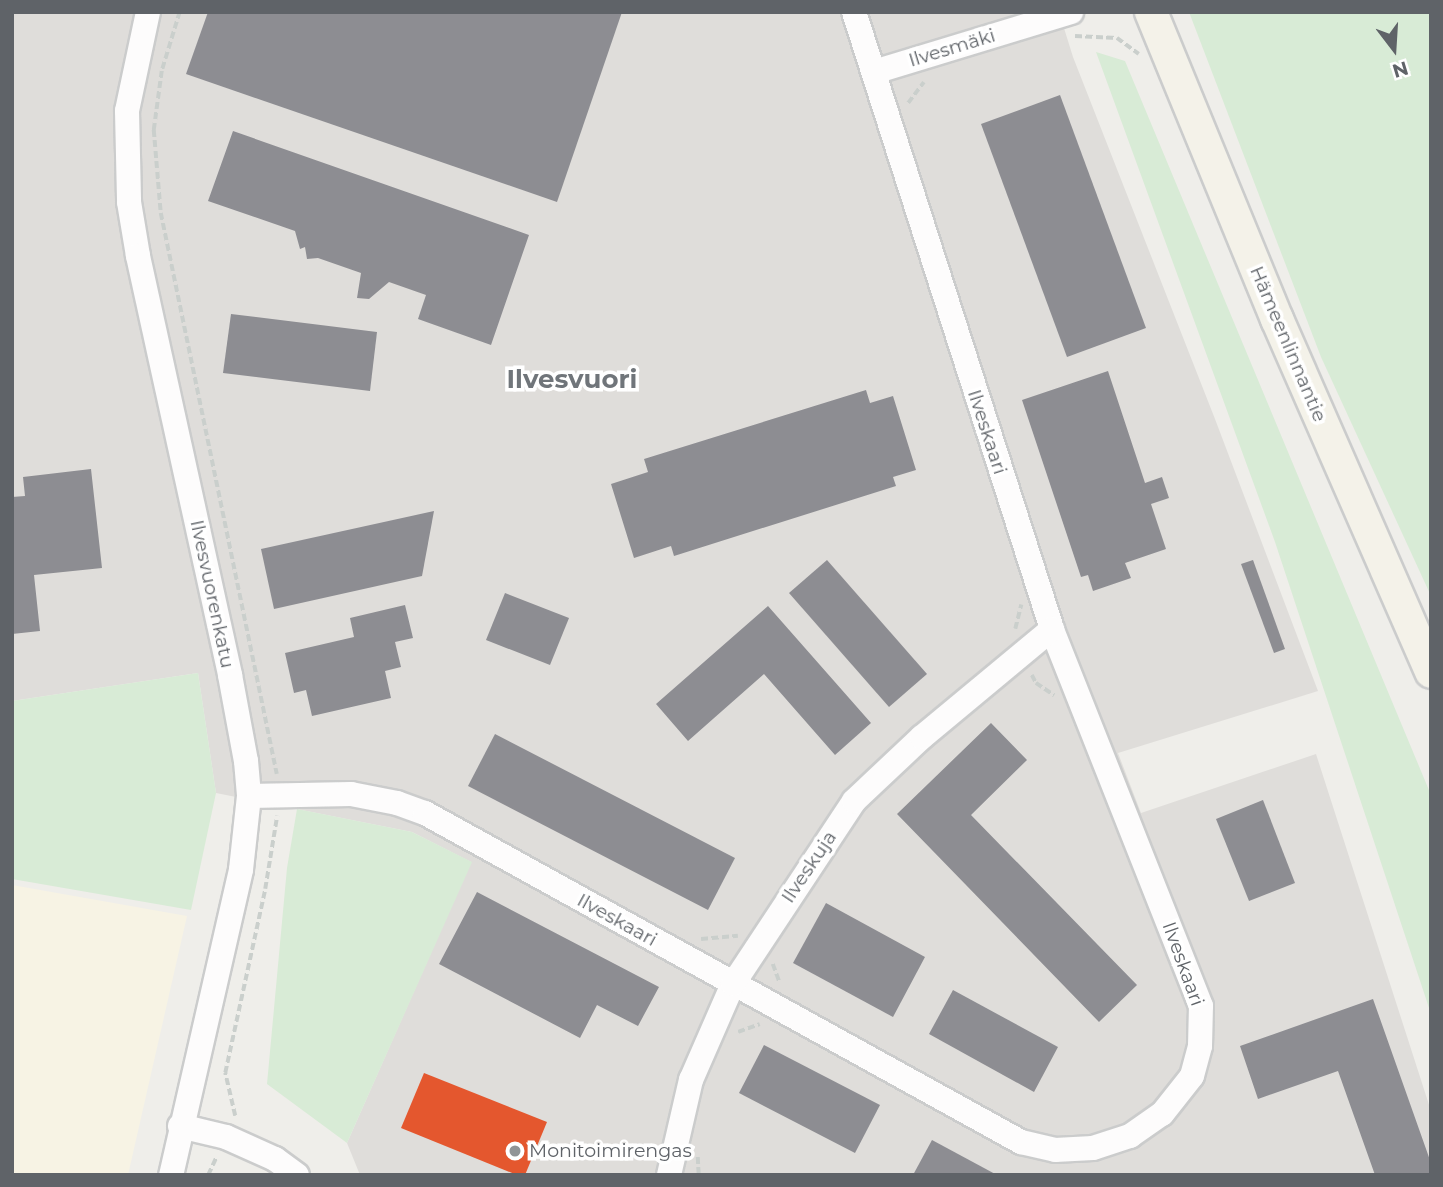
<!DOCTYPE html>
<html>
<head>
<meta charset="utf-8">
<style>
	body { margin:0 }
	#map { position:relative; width:1443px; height:1187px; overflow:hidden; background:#efeeea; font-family:Montserrat,sans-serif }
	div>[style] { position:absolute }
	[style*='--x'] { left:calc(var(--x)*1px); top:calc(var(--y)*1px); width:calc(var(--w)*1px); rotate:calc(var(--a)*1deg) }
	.commercial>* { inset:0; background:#f7f3e4 }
	.industrial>* { inset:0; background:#dfddda }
	.green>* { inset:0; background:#d8ebd6 }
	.shops>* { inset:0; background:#e4572e }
	.industry>* { inset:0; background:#8d8d92 }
	.path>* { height:3.5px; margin-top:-1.75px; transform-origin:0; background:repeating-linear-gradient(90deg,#cacfcc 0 7px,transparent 0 10.5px) }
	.roads { filter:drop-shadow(2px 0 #cbcccc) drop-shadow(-2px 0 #cbcccc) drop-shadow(0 2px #cbcccc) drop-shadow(0 -2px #cbcccc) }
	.minor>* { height:24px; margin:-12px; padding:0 12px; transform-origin:12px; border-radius:12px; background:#fdfcfc }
	.major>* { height:32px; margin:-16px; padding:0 16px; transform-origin:16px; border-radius:16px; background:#f4f2e9 }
	.dots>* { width:19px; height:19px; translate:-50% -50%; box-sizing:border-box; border:4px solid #fff; border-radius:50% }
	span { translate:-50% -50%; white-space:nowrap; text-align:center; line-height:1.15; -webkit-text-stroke:7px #fff; paint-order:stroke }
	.street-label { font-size:19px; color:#5f6368 }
	.poi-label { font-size:19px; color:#5f6368 }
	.left { translate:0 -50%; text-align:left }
	.district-label { font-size:26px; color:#70757a; font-weight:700 }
	.frame { position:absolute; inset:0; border:14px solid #5f6368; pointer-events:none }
	.north { position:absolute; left:1359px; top:14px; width:70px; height:70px; -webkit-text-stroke:5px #fff; paint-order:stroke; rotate:163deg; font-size:19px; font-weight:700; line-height:28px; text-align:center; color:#5f6368 }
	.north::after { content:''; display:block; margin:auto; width:24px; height:32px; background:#5f6368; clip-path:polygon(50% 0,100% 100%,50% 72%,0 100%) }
</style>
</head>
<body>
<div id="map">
	<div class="commercial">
		<div style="clip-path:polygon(12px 885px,187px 916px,128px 1175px,12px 1175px)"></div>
	</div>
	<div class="industrial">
		<div style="clip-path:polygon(12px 12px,1059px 12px,1073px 57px,1215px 419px,1318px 691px,1118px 753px,1141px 813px,1316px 754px,1431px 1111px,1431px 1175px,360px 1175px,347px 1143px,471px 862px,412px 832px,216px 793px,198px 673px,12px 701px)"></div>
	</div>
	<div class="green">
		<div style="clip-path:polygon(1189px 12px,1431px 12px,1431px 596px,1321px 357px)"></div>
		<div style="clip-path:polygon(1096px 52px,1125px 61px,1431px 795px,1431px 1014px,1275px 542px)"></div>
		<div style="clip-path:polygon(198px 673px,216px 793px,191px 910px,12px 879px,12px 701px)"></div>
		<div style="clip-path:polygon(297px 809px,412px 832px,472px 862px,347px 1143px,267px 1084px,287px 868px)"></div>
	</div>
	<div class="shops">
		<div style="clip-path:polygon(424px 1073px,547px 1122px,525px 1175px,517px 1175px,401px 1128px)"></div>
	</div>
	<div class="industry">
		<div style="clip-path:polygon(208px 12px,622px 12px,557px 202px,186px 74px)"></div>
		<div style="clip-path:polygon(1060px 95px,1146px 328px,1067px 357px,981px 124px)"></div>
		<div style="clip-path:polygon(233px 131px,529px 235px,491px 345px,418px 319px,426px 295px,389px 282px,369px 299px,357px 298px,361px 273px,318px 258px,307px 259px,305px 247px,300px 249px,295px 231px,208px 201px)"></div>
		<div style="clip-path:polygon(231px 314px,377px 332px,370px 391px,223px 373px)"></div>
		<div style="clip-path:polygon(1108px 371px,1145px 483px,1162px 477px,1169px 498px,1151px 504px,1166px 549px,1125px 563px,1131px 578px,1093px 591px,1088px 575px,1081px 577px,1022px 400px)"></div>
		<div style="clip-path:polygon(866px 390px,870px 403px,893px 396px,916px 470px,893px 477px,896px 486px,674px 556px,671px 546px,634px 558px,611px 484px,648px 472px,644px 459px)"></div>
		<div style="clip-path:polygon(91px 469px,102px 568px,34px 575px,40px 631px,12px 634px,12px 497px,25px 496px,23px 477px)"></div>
		<div style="clip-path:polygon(434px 511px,422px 576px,274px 609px,261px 549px)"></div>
		<div style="clip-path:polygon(827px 560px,927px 674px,889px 707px,789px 593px)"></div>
		<div style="clip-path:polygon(1253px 560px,1285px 649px,1274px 653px,1241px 564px)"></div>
		<div style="clip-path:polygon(505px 593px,569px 618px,550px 665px,486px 640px)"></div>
		<div style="clip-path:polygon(405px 605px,413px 638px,395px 642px,401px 667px,385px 671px,391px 698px,312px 716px,306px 690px,294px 693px,285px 653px,354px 637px,350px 618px)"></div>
		<div style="clip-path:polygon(768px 606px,871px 723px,835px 755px,764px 674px,688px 741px,656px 704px)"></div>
		<div style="clip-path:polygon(991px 723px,1027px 760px,971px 815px,1137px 985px,1099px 1022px,897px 814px)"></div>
		<div style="clip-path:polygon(495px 734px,735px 858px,708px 910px,468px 786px)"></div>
		<div style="clip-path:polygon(1263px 800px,1295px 883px,1249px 901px,1216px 819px)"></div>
		<div style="clip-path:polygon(477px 892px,659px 987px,638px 1026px,597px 1005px,580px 1038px,439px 964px)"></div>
		<div style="clip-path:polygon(826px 903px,925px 957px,893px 1017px,793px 963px)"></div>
		<div style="clip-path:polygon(953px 990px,1058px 1047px,1034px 1092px,929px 1034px)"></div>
		<div style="clip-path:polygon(1373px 999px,1431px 1163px,1431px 1175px,1375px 1175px,1338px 1071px,1258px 1099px,1240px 1046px)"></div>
		<div style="clip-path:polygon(764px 1045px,880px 1105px,855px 1153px,739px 1093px)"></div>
		<div style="clip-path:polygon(932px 1140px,997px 1175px,913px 1175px)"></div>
	</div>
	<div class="path">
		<div style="--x:180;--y:12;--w:62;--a:107"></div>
		<div style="--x:162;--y:71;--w:60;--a:97.7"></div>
		<div style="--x:154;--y:130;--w:83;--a:85.2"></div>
		<div style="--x:161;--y:213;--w:573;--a:78.32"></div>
		<div style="--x:1075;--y:36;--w:42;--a:2.7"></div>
		<div style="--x:1117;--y:38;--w:27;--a:36"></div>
		<div style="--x:908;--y:103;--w:26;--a:-53"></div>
		<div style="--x:1015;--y:629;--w:25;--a:-76"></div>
		<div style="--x:1032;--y:675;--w:9;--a:63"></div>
		<div style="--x:1036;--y:683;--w:22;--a:34"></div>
		<div style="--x:701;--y:939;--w:37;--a:-5"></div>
		<div style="--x:773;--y:964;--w:20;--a:70"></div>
		<div style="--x:738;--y:1032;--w:23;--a:-20"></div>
		<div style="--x:235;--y:1116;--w:44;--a:-103.1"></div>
		<div style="--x:225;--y:1073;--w:188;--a:-77.7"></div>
		<div style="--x:265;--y:889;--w:74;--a:-80.7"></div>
		<div style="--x:698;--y:1157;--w:18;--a:87"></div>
		<div style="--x:208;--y:1175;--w:19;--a:-65"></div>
	</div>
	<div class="roads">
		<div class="minor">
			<div style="--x:148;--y:12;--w:101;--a:102"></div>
			<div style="--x:127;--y:111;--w:91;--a:88.7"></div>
			<div style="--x:129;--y:202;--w:55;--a:80.5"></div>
			<div style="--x:138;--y:256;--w:429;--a:77.6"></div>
			<div style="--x:230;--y:675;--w:87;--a:79.5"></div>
			<div style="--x:246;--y:761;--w:35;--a:85"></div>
			<div style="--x:249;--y:796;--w:74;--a:96.2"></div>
			<div style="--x:241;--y:870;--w:313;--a:102.9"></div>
			<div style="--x:874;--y:72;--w:206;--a:-16.9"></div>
			<div style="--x:249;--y:796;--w:102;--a:-1.1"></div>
			<div style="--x:351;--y:794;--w:47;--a:11.1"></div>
			<div style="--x:397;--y:803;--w:30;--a:20"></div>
			<div style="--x:425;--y:813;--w:681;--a:28.9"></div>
			<div style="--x:1021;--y:1142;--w:35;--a:13"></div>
			<div style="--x:1055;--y:1150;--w:38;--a:-3"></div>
			<div style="--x:1093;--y:1148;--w:39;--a:-18"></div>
			<div style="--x:1130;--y:1136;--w:39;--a:-35"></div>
			<div style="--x:1162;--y:1114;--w:48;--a:-51.7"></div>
			<div style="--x:1192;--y:1076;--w:31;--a:-75"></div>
			<div style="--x:1200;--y:1046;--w:40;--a:-88.6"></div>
			<div style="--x:1201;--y:1006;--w:405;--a:-111.6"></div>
			<div style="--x:1052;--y:629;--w:648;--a:-107.79"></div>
			<div style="--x:180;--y:1126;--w:47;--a:13.4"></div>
			<div style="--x:226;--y:1137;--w:54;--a:24.2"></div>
			<div style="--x:275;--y:1159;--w:27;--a:36"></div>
			<div style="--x:669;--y:1175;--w:98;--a:-77"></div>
			<div style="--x:691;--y:1080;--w:105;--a:-66.4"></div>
			<div style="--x:733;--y:984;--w:219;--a:-56.5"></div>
			<div style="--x:854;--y:801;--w:93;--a:-43.3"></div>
			<div style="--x:922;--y:737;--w:169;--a:-39.7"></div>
		</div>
		<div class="major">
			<div style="--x:1151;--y:12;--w:332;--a:67.7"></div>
			<div style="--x:1277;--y:319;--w:385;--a:66.4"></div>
		</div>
	</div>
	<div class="dots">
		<div style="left:515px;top:1151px;background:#919496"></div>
	</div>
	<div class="street-label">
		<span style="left:952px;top:48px;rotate:-17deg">Ilvesmäki</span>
		<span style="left:1288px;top:344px;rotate:67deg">Hämeenlinnantie</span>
		<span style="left:987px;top:432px;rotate:72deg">Ilveskaari</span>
		<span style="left:212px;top:594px;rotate:78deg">Ilvesvuorenkatu</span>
		<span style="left:809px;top:867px;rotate:-56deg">Ilveskuja</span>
		<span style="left:617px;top:920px;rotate:29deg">Ilveskaari</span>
		<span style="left:1183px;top:964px;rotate:70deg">Ilveskaari</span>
	</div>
	<div class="poi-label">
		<span class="left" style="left:529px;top:1151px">Monitoimirengas</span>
	</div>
	<div class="district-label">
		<span style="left:572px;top:380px">Ilvesvuori</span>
	</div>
	<div class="frame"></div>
	<div class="north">N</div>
</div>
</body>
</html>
